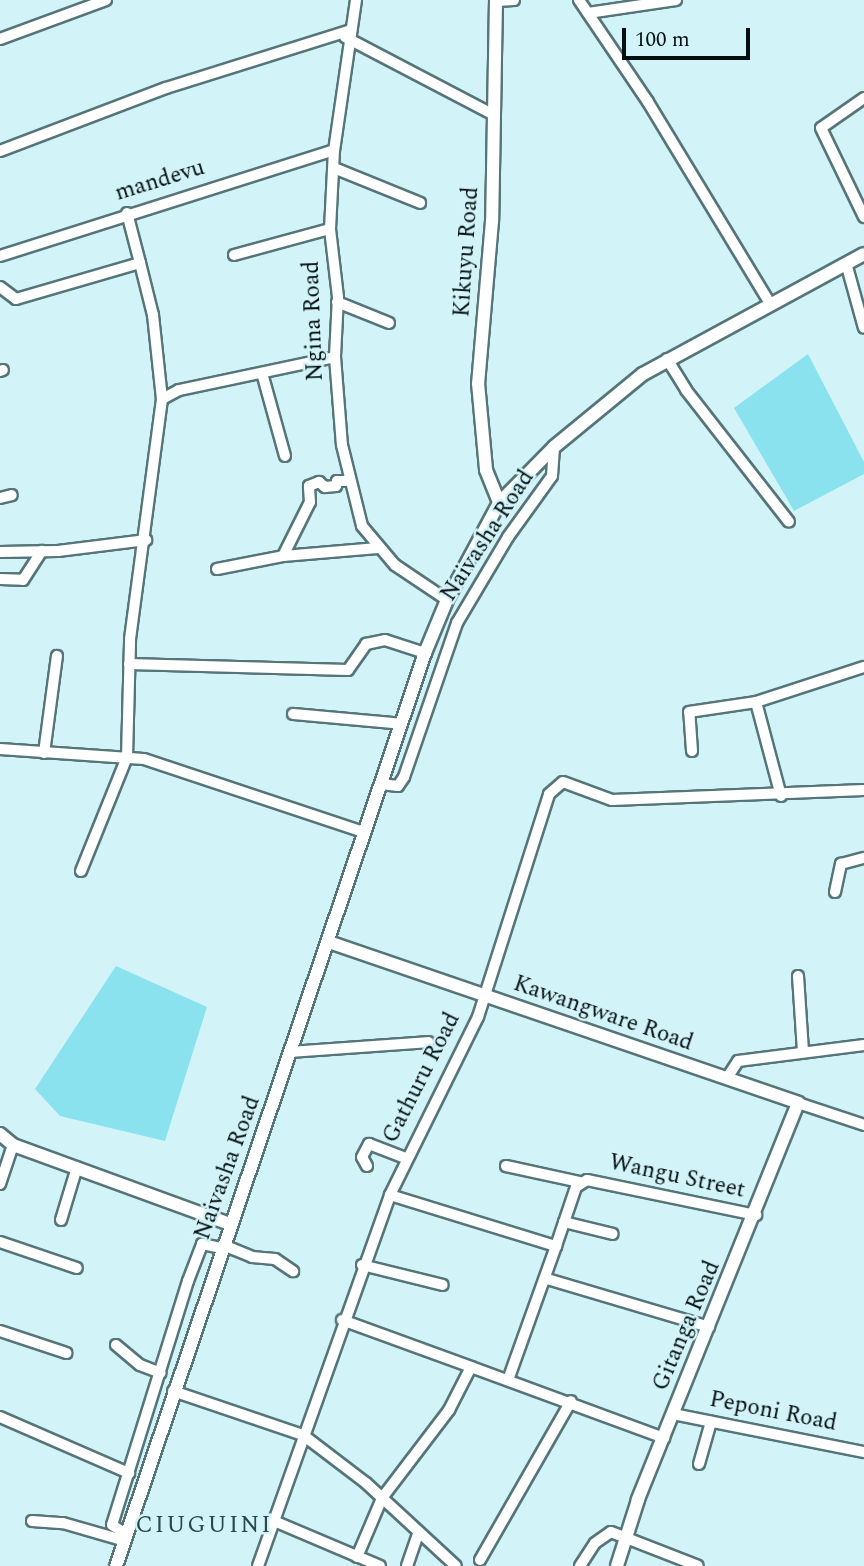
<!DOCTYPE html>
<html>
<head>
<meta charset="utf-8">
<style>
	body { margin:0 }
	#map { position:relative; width:864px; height:1566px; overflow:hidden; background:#d2f4f9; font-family:Spectral,serif }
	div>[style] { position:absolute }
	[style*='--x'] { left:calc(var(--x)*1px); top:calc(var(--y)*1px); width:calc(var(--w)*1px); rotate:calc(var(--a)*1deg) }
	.green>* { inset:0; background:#8ae2ee }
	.roads { filter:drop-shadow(2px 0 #567579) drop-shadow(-2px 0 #567579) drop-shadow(0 2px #567579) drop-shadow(0 -2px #567579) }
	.minor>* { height:10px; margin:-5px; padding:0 5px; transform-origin:5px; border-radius:5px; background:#fff }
	.major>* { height:12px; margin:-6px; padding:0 6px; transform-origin:6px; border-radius:6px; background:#fff }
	span { translate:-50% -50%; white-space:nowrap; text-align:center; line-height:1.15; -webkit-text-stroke:5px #d2f4f9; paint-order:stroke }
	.street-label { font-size:23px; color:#040e10 }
	.neighbourhood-label { font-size:24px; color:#2a484c; letter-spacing:2px }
	.scale { position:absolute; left:622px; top:28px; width:128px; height:32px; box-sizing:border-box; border:4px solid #040e10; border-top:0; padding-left:9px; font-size:21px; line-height:24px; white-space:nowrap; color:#040e10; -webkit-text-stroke:5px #d2f4f9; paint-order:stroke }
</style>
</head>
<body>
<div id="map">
	<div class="green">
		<div style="clip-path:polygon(808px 354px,864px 462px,864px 474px,794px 511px,734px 408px)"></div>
		<div style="clip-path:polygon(116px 966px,207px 1007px,165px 1141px,60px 1116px,35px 1089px)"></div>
	</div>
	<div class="roads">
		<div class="minor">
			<div style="--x:356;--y:0;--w:152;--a:98.3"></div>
			<div style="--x:334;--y:150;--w:79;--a:92.9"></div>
			<div style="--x:330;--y:229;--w:68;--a:83.3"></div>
			<div style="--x:338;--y:297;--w:60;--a:92.9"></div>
			<div style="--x:335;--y:357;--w:88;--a:85.5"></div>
			<div style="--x:342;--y:445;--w:83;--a:76.1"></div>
			<div style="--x:362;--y:526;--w:51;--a:49.8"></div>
			<div style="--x:395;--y:565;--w:63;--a:33.9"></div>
			<div style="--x:579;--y:0;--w:123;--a:55.9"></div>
			<div style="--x:648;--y:102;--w:237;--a:58.8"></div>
			<div style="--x:497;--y:1;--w:17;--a:-3"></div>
			<div style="--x:588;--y:13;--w:89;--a:-8.4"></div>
			<div style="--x:345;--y:37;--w:168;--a:27.6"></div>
			<div style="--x:0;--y:39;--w:113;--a:-20.2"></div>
			<div style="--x:864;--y:98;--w:52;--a:145.1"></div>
			<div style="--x:821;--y:128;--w:99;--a:64.2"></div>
			<div style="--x:0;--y:151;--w:178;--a:-20.8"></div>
			<div style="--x:166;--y:88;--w:194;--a:-17.4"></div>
			<div style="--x:334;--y:168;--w:93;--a:22.1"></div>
			<div style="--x:127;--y:213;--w:52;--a:75.4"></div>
			<div style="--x:234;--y:255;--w:99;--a:-15.2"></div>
			<div style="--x:0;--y:256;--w:350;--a:-17.6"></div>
			<div style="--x:846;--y:263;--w:67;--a:74.5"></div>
			<div style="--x:0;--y:287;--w:20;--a:37"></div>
			<div style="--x:16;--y:299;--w:129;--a:-16.2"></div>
			<div style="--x:140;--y:263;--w:54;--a:76"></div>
			<div style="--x:153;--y:315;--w:84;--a:83.9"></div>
			<div style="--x:337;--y:302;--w:56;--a:22"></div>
			<div style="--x:667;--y:359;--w:36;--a:58"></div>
			<div style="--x:686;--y:390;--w:167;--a:52"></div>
			<div style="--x:0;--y:371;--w:3;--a:-18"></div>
			<div style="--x:262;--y:373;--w:86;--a:74.5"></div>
			<div style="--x:0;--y:498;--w:12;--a:-14"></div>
			<div style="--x:0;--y:552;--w:58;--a:-1"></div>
			<div style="--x:58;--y:551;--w:89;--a:-7.1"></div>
			<div style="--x:283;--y:556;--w:60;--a:-63.4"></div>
			<div style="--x:310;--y:502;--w:16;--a:-94"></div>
			<div style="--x:309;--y:486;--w:11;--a:-22"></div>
			<div style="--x:319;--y:482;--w:8;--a:40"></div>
			<div style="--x:325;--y:487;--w:11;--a:-5"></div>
			<div style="--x:336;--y:486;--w:5;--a:-79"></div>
			<div style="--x:337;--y:481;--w:12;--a:0"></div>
			<div style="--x:217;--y:569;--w:67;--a:-11.1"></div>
			<div style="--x:283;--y:556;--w:95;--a:-4.8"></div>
			<div style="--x:0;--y:579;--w:23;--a:2"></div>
			<div style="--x:23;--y:580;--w:35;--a:-57"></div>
			<div style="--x:129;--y:664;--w:219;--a:1.6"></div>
			<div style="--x:348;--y:670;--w:32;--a:-55"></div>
			<div style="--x:366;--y:644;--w:19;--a:-12"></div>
			<div style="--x:385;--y:640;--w:42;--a:18"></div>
			<div style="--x:293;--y:714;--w:109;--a:5.2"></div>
			<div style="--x:0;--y:749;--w:144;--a:4"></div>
			<div style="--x:144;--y:759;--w:232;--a:18.4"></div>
			<div style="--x:692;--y:751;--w:39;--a:-94"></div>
			<div style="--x:689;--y:712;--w:68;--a:-8.5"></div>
			<div style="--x:44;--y:753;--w:98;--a:-82.4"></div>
			<div style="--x:381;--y:784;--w:17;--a:7"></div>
			<div style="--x:398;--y:786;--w:11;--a:-56"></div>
			<div style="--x:404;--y:777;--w:163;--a:-71"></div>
			<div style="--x:457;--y:623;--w:100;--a:-59.3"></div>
			<div style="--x:508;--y:537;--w:75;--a:-54.2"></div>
			<div style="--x:552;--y:476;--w:29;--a:-86"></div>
			<div style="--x:781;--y:796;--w:97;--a:-104.9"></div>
			<div style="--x:756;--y:702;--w:114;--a:-18"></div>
			<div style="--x:81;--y:871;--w:123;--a:-68"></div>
			<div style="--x:127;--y:757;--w:118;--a:-88.5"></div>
			<div style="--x:130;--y:639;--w:242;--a:-82.4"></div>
			<div style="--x:162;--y:399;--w:19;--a:-28"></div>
			<div style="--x:179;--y:390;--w:159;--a:-11.9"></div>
			<div style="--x:835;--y:892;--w:29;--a:-78"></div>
			<div style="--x:841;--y:864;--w:24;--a:-15"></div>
			<div style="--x:798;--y:976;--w:76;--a:86.2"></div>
			<div style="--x:291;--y:1052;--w:138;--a:-4.1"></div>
			<div style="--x:727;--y:1078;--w:20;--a:-57"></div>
			<div style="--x:738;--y:1061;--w:127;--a:-7.2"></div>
			<div style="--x:798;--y:1103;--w:70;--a:18.4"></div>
			<div style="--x:367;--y:1166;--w:10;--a:-119"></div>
			<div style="--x:362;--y:1157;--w:15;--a:-62"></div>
			<div style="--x:369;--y:1144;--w:39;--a:21"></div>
			<div style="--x:506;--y:1166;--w:76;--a:12.2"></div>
			<div style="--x:0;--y:1184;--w:41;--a:-71.6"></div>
			<div style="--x:390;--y:1195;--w:174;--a:17.1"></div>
			<div style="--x:556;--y:1246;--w:62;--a:-71.3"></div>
			<div style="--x:576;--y:1187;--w:13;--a:-32"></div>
			<div style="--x:587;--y:1180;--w:173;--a:11.7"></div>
			<div style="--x:61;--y:1220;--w:55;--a:-73.2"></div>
			<div style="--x:564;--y:1222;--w:50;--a:13.8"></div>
			<div style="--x:0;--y:1242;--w:81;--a:18.7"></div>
			<div style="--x:223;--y:1245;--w:31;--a:22"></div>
			<div style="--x:252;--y:1257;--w:23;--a:5"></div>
			<div style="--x:275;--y:1259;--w:22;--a:34"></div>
			<div style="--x:362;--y:1265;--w:83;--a:13.9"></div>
			<div style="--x:547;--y:1279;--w:169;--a:16.5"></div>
			<div style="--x:342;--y:1320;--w:137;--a:20"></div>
			<div style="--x:0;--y:1331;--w:70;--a:18.4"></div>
			<div style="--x:116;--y:1345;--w:31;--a:40"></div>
			<div style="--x:140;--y:1365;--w:22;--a:21"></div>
			<div style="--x:508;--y:1380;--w:142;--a:-70.3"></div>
			<div style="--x:173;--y:1391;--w:137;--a:18.7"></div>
			<div style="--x:303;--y:1435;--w:79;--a:37.3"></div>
			<div style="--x:366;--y:1483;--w:122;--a:42.7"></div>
			<div style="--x:673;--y:1414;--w:195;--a:11.3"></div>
			<div style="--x:0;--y:1417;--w:141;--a:23.5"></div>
			<div style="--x:699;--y:1464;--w:44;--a:-74.1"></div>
			<div style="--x:32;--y:1521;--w:31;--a:4"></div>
			<div style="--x:63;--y:1523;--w:61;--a:16.1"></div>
			<div style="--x:274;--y:1521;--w:115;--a:23"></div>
			<div style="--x:127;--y:1535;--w:18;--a:-146"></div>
			<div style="--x:112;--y:1525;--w:256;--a:-72.7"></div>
			<div style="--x:188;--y:1281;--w:40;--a:-69"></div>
			<div style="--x:202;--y:1244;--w:19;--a:12"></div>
			<div style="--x:357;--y:1557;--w:64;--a:-67"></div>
			<div style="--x:382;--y:1498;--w:111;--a:-52.7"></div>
			<div style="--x:449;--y:1410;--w:48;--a:-62.9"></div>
			<div style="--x:471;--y:1367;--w:206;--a:20.2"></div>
			<div style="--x:480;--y:1560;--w:183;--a:-60.2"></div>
			<div style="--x:258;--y:1566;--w:394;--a:-70.4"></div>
			<div style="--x:390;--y:1195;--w:199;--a:-63.7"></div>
			<div style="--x:478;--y:1017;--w:234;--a:-72.3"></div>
			<div style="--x:549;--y:794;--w:18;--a:-41"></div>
			<div style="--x:563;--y:782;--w:52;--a:20.2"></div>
			<div style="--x:612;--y:800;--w:252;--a:-2.3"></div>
			<div style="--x:407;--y:1566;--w:36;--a:-71"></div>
			<div style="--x:580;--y:1566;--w:27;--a:-57"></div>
			<div style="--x:595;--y:1543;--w:19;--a:-35"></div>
			<div style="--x:611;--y:1532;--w:93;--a:21.3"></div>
		</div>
		<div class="major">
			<div style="--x:496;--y:0;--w:221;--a:91"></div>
			<div style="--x:492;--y:221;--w:163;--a:94.9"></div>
			<div style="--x:478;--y:383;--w:87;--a:84.7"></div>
			<div style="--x:486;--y:470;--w:35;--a:68"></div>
			<div style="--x:329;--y:942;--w:496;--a:18.9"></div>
			<div style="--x:798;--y:1103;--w:428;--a:112"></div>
			<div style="--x:638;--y:1500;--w:69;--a:107.7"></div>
			<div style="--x:0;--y:1134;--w:17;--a:40"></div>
			<div style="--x:13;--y:1145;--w:231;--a:20"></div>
			<div style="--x:116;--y:1566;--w:964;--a:-71.3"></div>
			<div style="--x:425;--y:653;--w:57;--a:-67.5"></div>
			<div style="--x:447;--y:600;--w:110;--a:-61.8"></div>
			<div style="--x:499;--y:503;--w:78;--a:-45.5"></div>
			<div style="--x:554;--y:447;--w:115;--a:-39.4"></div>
			<div style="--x:643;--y:374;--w:251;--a:-28.5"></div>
		</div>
	</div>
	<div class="street-label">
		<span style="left:160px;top:181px;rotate:-17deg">mandevu</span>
		<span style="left:467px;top:252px;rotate:-86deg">Kikuyu Road</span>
		<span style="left:314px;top:321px;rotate:-92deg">Ngina Road</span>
		<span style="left:488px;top:536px;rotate:-57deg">Naivasha Road</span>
		<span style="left:603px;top:1014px;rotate:19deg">Kawangware Road</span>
		<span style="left:422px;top:1078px;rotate:-63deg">Gathuru Road</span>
		<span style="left:228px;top:1168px;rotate:-70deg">Naivasha Road</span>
		<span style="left:677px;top:1177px;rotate:12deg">Wangu Street</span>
		<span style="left:687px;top:1326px;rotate:-67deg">Gitanga Road</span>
		<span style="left:773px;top:1412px;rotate:11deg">Peponi Road</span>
	</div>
	<div class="neighbourhood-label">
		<span style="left:204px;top:1526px">CIUGUINI</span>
	</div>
	<div class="scale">100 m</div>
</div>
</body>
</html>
